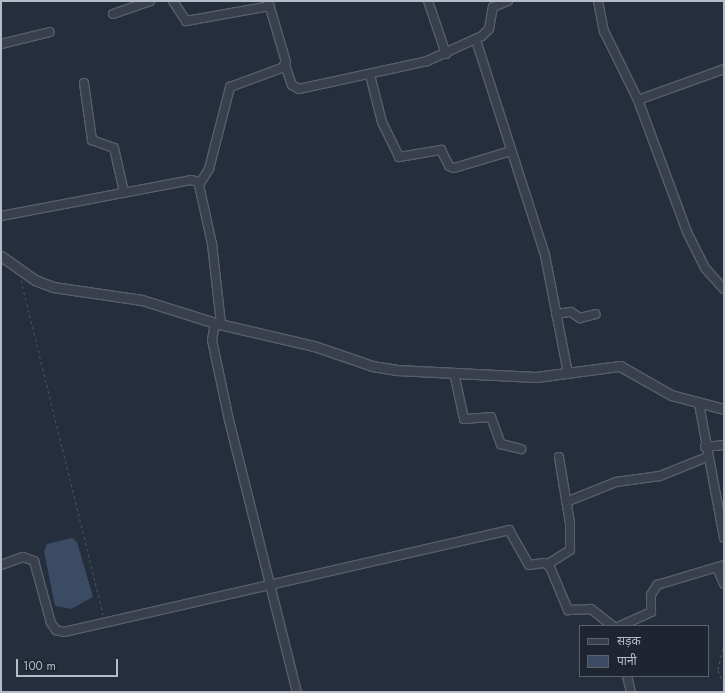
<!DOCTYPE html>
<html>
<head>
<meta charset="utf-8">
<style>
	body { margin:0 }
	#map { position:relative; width:725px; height:693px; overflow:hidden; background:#252e3c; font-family:Jost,"Noto Sans Devanagari",sans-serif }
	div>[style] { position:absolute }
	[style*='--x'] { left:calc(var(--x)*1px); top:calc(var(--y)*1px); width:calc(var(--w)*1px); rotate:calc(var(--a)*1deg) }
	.water>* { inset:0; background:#3c4b64 }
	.path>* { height:1px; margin-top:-0.5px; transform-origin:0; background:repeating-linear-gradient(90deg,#45575a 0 3px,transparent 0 6px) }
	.roads { filter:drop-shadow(1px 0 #575e6a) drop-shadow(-1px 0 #575e6a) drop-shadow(0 1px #575e6a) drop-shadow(0 -1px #575e6a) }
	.minor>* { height:8px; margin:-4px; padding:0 4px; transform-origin:4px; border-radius:4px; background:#39404c }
	.tertiary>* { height:9px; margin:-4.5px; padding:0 4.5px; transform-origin:4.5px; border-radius:4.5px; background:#39404c }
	span { translate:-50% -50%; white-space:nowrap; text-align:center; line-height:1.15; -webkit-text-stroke:3px #1e2531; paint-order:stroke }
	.frame { position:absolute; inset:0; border:2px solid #b5bbc7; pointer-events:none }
	.legend { position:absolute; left:579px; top:625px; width:130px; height:52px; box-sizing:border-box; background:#1e2531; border:1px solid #5a616d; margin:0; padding:5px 7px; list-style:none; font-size:12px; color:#b5bbc7 }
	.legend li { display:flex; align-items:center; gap:8px; height:20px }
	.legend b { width:20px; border:1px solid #5a616d }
	.scale { position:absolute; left:16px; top:659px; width:102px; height:18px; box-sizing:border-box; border:2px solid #b5bbc7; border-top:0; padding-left:5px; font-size:12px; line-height:14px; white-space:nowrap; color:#b5bbc7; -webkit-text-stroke:3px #1e2531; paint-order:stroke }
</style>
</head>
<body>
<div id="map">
	<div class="water">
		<div style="clip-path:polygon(72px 538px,77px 542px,93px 597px,71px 609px,55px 606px,44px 551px,47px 544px)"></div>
	</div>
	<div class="path">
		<div style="--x:21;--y:280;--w:345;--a:76.2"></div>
		<div style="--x:724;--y:643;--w:28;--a:103"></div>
		<div style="--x:718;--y:670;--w:16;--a:68"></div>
	</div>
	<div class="roads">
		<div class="minor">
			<div style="--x:173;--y:1;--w:24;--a:57"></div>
			<div style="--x:186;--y:21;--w:85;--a:-10.1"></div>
			<div style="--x:428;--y:1;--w:56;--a:71.2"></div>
			<div style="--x:598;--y:1;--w:31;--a:79"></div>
			<div style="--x:604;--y:31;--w:77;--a:63.8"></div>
			<div style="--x:638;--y:100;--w:141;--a:69.6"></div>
			<div style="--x:687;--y:232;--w:40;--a:63.4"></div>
			<div style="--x:705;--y:268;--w:28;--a:48"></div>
			<div style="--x:113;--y:14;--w:39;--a:-19"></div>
			<div style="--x:476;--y:40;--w:226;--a:72.2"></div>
			<div style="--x:545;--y:255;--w:120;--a:79"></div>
			<div style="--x:1;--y:44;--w:50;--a:-13.8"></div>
			<div style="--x:285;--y:65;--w:21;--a:71"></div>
			<div style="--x:292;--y:85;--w:8;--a:30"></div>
			<div style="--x:299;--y:89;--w:131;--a:-12.3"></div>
			<div style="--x:427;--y:61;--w:60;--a:-24.4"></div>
			<div style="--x:482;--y:36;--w:10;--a:-45"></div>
			<div style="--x:489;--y:29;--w:22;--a:-80"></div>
			<div style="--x:493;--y:7;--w:16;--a:-22"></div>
			<div style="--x:370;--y:75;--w:49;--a:75.7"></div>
			<div style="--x:382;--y:122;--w:39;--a:64"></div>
			<div style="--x:399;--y:157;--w:43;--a:-9.5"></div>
			<div style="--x:441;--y:150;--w:18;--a:63"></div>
			<div style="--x:449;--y:166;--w:5;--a:22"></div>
			<div style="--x:454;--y:168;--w:59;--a:-16.6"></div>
			<div style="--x:84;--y:83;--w:58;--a:82"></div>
			<div style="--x:92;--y:140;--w:23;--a:20"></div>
			<div style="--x:114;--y:148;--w:45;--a:77.2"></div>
			<div style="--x:638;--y:100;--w:91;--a:-19.8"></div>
			<div style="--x:1;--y:216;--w:193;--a:-10.7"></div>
			<div style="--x:191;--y:180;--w:9;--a:13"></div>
			<div style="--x:556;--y:314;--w:15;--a:-8"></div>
			<div style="--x:571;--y:312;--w:11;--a:34"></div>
			<div style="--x:580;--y:318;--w:16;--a:-14"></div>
			<div style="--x:215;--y:323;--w:17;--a:100"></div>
			<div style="--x:212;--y:340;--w:82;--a:78"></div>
			<div style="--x:229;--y:420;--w:280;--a:76"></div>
			<div style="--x:221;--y:324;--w:81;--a:-96.4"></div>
			<div style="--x:212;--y:244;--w:60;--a:-102.4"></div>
			<div style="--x:199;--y:185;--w:19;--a:-58"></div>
			<div style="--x:209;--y:169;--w:85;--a:-75.6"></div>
			<div style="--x:230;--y:87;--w:55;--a:-20.1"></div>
			<div style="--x:282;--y:68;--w:7;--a:-56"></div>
			<div style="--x:286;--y:62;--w:64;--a:-106.4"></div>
			<div style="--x:454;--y:373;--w:47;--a:77.7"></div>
			<div style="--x:464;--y:419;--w:27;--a:-4"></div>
			<div style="--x:491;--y:417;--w:29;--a:70"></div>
			<div style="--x:501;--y:444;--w:21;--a:14"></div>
			<div style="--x:699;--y:404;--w:136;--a:79.4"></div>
			<div style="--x:705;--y:447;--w:19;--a:-6"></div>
			<div style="--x:566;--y:502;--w:54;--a:-21.8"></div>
			<div style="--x:616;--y:482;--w:44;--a:-7.8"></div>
			<div style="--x:660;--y:476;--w:51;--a:-22"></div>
			<div style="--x:548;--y:564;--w:26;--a:-32"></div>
			<div style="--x:570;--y:550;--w:27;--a:-90"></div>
			<div style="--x:570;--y:523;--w:67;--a:-99.5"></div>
			<div style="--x:1;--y:565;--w:23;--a:-20"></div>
			<div style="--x:23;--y:557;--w:12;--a:20"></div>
			<div style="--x:34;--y:561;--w:64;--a:74.7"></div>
			<div style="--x:51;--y:623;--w:9;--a:54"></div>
			<div style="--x:56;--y:630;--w:8;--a:14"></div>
			<div style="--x:64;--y:632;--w:457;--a:-12.9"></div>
			<div style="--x:509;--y:530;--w:40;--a:60.3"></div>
			<div style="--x:529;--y:565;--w:15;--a:-8"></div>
			<div style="--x:544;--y:563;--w:7;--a:34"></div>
			<div style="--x:550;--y:567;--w:47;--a:67.3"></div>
			<div style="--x:568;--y:610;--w:23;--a:-2"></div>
			<div style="--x:591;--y:609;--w:28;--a:38"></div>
			<div style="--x:717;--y:568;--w:17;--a:66"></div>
			<div style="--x:620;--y:626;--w:34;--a:-24"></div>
			<div style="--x:651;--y:612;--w:17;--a:-90"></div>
			<div style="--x:651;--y:595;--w:12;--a:-59"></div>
			<div style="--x:657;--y:585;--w:70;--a:-16.6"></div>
			<div style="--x:627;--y:676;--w:16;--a:76"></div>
		</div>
		<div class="tertiary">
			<div style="--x:1;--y:256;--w:42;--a:35.2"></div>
			<div style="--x:35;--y:280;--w:19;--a:21"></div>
			<div style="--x:53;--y:287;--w:90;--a:8.3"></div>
			<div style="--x:142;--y:300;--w:77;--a:17.5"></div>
			<div style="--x:215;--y:323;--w:102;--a:13.1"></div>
			<div style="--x:314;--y:346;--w:61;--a:19"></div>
			<div style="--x:372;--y:366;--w:24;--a:9"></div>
			<div style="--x:396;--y:370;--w:140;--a:2.9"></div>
			<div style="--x:536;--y:377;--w:85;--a:-7.5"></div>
			<div style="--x:620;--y:366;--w:59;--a:29.6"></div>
			<div style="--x:671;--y:395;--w:55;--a:14.8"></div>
		</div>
	</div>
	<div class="frame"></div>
	<ul class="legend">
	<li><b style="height:5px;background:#39404c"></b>सड़क</li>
	<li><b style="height:11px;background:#3c4b64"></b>पानी</li>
	</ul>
	<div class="scale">100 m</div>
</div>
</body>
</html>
